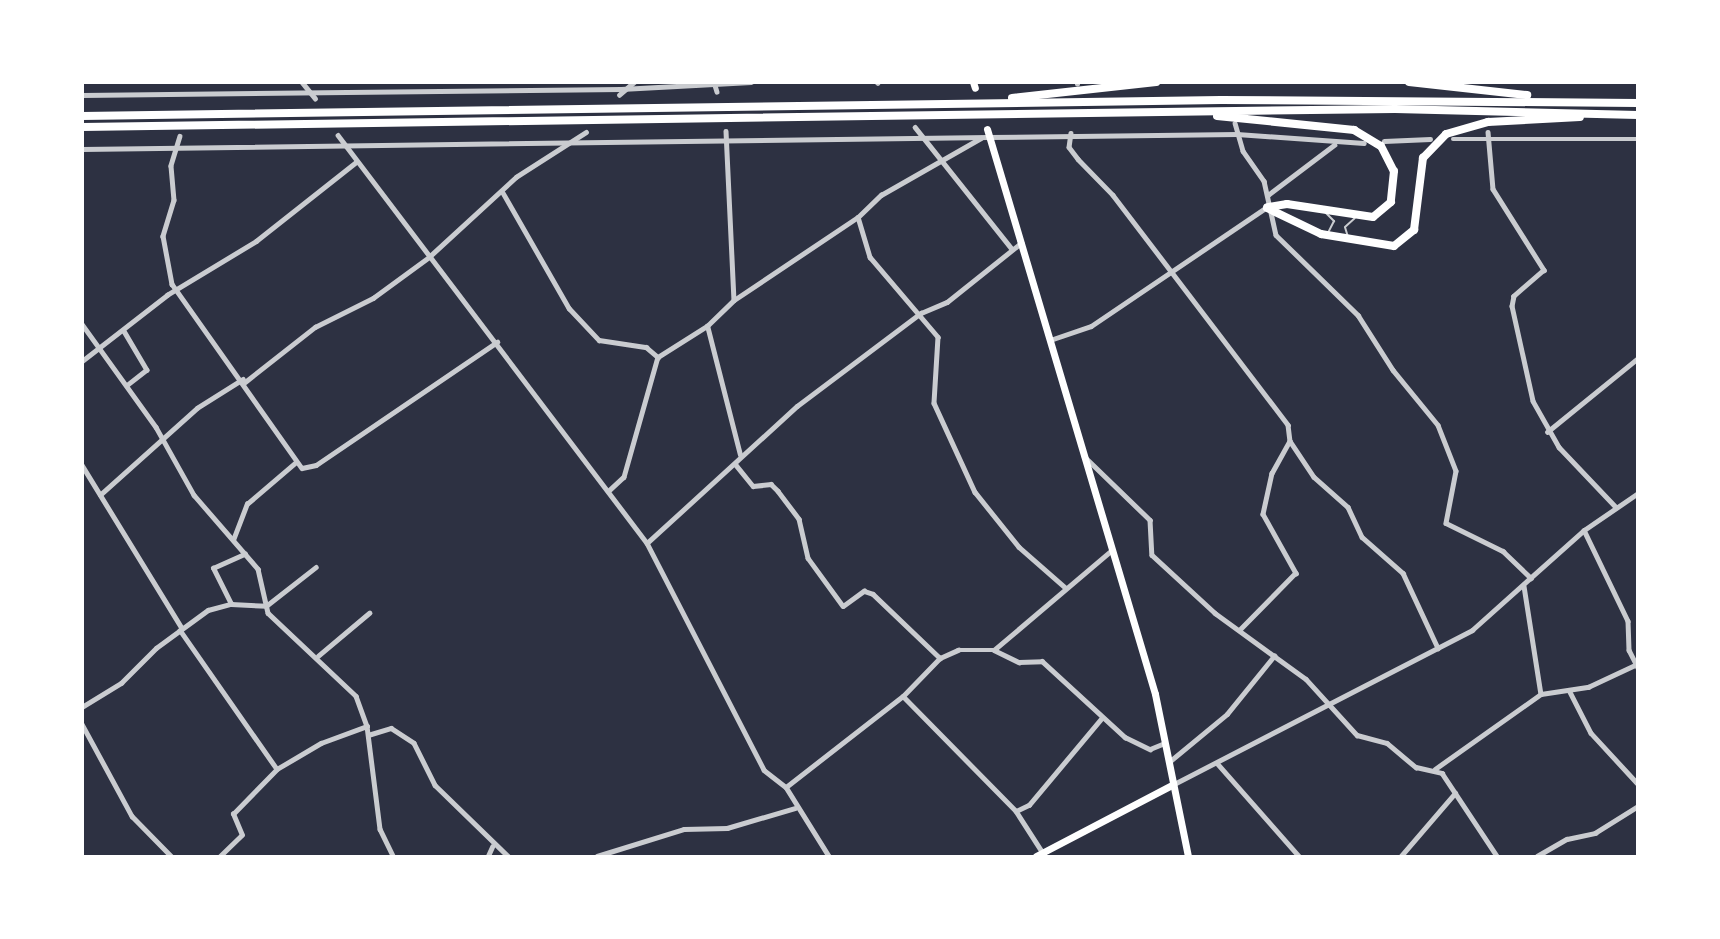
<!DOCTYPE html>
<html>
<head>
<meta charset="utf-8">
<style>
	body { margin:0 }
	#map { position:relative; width:1720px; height:939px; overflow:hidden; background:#2d3142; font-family:"Varela Round",sans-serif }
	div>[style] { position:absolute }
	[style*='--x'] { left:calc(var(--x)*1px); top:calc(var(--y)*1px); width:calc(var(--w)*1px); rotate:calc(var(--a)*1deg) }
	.service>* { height:2px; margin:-1px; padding:0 1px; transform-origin:1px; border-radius:1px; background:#caccd0 }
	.minor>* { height:4.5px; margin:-2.25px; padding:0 2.25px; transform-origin:2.25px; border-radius:2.25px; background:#caccd0 }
	.tertiary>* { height:5px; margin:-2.5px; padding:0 2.5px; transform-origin:2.5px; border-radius:2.5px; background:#caccd0 }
	.primary>* { height:7px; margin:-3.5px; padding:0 3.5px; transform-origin:3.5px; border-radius:3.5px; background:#fff }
	.motorway>* { height:8px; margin:-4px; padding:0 4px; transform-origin:4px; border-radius:4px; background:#fff }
	span { translate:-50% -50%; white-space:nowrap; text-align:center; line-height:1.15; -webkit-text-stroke:6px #fff; paint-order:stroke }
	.frame { position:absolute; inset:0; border:84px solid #fff; pointer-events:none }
</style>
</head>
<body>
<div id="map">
	<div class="service">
		<div style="--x:1325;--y:212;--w:13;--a:45"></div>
		<div style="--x:1334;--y:221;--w:13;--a:117"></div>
		<div style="--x:1348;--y:237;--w:10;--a:-107"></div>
		<div style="--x:1345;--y:227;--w:13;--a:-42"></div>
	</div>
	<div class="minor">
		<div style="--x:302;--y:82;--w:21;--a:51"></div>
		<div style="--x:714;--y:82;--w:10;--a:73"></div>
		<div style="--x:877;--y:82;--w:1;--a:45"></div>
		<div style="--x:1077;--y:84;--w:2;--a:-90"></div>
		<div style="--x:82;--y:95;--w:539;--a:-0.64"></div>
		<div style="--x:621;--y:89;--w:130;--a:-3.1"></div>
		<div style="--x:619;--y:95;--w:20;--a:-41"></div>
		<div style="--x:1235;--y:123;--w:29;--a:74"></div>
		<div style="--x:1243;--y:151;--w:37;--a:55"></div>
		<div style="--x:1264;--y:181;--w:55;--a:77.5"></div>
		<div style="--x:1276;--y:235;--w:115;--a:44.3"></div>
		<div style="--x:1358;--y:315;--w:65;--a:57.5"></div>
		<div style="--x:1393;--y:370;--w:71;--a:50.7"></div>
		<div style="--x:1438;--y:425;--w:49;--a:68.6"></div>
		<div style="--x:1456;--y:471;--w:53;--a:100.9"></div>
		<div style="--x:1446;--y:523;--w:64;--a:26.2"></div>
		<div style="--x:1503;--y:551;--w:39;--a:44"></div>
		<div style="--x:915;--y:127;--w:156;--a:51.5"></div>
		<div style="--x:726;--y:131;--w:169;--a:87.3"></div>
		<div style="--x:1488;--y:132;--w:57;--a:85"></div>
		<div style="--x:1493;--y:189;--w:96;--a:57.8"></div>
		<div style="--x:1544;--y:270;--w:40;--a:139"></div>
		<div style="--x:1514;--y:296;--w:10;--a:101"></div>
		<div style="--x:1512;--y:306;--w:97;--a:77.5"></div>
		<div style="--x:1533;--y:401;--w:53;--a:60.5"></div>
		<div style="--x:1559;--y:447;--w:83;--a:46.5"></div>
		<div style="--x:1071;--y:133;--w:14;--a:98"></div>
		<div style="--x:1069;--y:147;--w:15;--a:53"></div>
		<div style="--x:1078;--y:159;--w:50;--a:45.8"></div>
		<div style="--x:1113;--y:195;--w:289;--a:52.7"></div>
		<div style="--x:1288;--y:425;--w:16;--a:83"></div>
		<div style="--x:1290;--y:441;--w:37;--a:119"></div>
		<div style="--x:1272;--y:473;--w:42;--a:102.4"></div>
		<div style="--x:1263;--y:514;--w:68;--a:60.8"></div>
		<div style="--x:1296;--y:573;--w:80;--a:134.5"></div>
		<div style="--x:338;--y:135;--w:512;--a:52.86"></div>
		<div style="--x:647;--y:543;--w:255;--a:62.7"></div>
		<div style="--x:764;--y:770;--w:28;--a:38"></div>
		<div style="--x:786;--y:787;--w:81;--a:58.1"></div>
		<div style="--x:180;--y:136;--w:31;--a:107"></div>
		<div style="--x:171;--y:166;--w:34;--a:85"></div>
		<div style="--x:174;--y:200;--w:38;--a:107"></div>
		<div style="--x:163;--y:236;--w:49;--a:79.4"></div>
		<div style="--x:172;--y:284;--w:225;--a:54.8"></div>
		<div style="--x:302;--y:468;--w:14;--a:-12"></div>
		<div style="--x:316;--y:465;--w:219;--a:-34.2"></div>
		<div style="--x:989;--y:137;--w:248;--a:-0.7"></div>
		<div style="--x:1237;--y:134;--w:127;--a:4.1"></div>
		<div style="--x:1453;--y:139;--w:185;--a:0"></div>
		<div style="--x:1384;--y:141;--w:46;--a:-2.5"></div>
		<div style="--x:502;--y:191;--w:135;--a:60.2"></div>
		<div style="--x:569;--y:308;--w:44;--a:46.8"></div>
		<div style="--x:599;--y:340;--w:48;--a:8.5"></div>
		<div style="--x:646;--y:347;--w:16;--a:40"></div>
		<div style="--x:658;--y:357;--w:125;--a:105.8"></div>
		<div style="--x:624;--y:477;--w:19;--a:137"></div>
		<div style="--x:1268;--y:195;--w:83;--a:-37.1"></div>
		<div style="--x:858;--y:217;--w:42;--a:73.3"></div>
		<div style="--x:870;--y:257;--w:105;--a:49.6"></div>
		<div style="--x:938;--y:337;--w:66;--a:93.5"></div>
		<div style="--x:934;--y:403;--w:98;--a:65.3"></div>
		<div style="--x:975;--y:492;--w:70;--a:51.3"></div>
		<div style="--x:1019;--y:547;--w:62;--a:41.1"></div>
		<div style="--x:82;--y:324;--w:127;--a:54.3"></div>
		<div style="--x:156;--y:427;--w:78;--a:60.8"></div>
		<div style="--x:194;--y:495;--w:98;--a:49.1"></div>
		<div style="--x:258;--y:569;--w:45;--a:77.2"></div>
		<div style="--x:268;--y:613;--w:121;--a:43.3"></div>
		<div style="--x:356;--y:696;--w:32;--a:70"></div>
		<div style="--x:367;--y:726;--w:104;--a:82.8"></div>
		<div style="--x:380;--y:829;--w:30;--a:64"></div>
		<div style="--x:124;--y:331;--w:45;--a:59.5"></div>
		<div style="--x:147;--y:370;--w:24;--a:142"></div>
		<div style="--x:658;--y:357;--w:58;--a:-32.3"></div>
		<div style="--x:82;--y:361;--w:108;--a:-37.8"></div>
		<div style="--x:167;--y:295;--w:104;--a:-31.2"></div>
		<div style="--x:256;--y:241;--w:127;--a:-38.3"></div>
		<div style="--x:245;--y:382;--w:89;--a:-38.2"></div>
		<div style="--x:315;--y:327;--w:65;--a:-26.6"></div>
		<div style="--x:373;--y:298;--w:69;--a:-36.2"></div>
		<div style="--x:429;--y:257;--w:118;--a:-42.6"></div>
		<div style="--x:516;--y:177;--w:83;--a:-32.7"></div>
		<div style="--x:1547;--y:432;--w:117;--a:-39.1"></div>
		<div style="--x:1290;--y:441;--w:43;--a:56.3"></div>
		<div style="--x:1314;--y:477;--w:45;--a:41.4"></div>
		<div style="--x:1348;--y:507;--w:33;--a:65"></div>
		<div style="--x:1362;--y:537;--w:55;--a:41.3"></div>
		<div style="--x:1403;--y:573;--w:83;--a:65"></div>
		<div style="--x:740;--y:455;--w:133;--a:-104.3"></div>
		<div style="--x:707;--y:326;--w:37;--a:-44"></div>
		<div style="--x:734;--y:300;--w:149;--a:-33.8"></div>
		<div style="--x:858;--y:217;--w:32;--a:-44"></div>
		<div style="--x:881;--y:195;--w:115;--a:-29.7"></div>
		<div style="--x:1084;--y:456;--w:92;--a:44.1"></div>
		<div style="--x:1150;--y:520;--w:35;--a:87"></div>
		<div style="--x:1152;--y:555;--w:86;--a:42.6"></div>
		<div style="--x:1215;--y:613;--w:112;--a:36"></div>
		<div style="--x:1306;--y:679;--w:76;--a:47.7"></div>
		<div style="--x:1357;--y:735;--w:31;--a:15"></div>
		<div style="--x:1387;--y:743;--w:38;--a:40"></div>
		<div style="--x:1416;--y:767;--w:27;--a:13"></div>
		<div style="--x:1442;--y:773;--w:100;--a:56.5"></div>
		<div style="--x:82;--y:465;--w:191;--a:58.5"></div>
		<div style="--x:736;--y:465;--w:27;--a:51"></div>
		<div style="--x:753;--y:486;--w:18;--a:-6"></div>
		<div style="--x:771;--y:484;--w:10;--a:45"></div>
		<div style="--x:778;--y:491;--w:35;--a:53"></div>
		<div style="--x:799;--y:519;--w:40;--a:77"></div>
		<div style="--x:808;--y:558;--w:59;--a:53.9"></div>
		<div style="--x:843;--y:606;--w:26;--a:-36"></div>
		<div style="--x:864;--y:591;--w:9;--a:18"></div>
		<div style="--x:873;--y:594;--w:93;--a:43.7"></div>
		<div style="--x:100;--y:495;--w:130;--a:-41.9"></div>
		<div style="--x:197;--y:408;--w:54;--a:-32.2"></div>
		<div style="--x:1584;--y:530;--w:101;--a:64.2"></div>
		<div style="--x:1628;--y:621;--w:29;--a:88"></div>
		<div style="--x:1629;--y:650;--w:20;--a:63"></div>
		<div style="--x:233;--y:540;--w:39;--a:-69"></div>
		<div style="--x:247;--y:504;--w:63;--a:-40.5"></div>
		<div style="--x:647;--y:543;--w:203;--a:-42.4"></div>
		<div style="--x:797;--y:406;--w:155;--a:-36.9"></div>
		<div style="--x:921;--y:313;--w:28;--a:-23"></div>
		<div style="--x:947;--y:302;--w:95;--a:-38.6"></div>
		<div style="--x:1524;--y:586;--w:109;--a:81.1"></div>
		<div style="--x:231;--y:604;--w:40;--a:-116.6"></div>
		<div style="--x:213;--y:568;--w:35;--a:-24"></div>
		<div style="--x:180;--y:630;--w:169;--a:55.1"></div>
		<div style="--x:994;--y:650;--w:155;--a:-40.3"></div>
		<div style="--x:318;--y:656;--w:67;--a:-40.1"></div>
		<div style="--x:1569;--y:690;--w:48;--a:62.9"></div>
		<div style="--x:1591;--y:733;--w:69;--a:47.3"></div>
		<div style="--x:903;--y:696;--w:161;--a:45.5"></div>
		<div style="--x:1016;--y:811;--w:50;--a:57.3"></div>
		<div style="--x:82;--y:707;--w:46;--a:-31.6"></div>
		<div style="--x:121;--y:683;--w:49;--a:-45"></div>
		<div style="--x:156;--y:648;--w:64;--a:-36.2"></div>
		<div style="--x:208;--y:610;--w:24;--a:-15"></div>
		<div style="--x:231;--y:604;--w:35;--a:3"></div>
		<div style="--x:266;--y:606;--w:63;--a:-38"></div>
		<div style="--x:82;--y:724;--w:105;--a:61.5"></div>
		<div style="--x:132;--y:816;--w:56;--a:45.7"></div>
		<div style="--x:368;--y:735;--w:24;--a:-17"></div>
		<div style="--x:391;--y:728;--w:27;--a:33"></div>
		<div style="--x:414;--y:743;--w:47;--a:63.4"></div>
		<div style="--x:435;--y:785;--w:102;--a:44.2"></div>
		<div style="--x:1169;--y:762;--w:75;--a:-39.6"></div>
		<div style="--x:1227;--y:714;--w:75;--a:-51"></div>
		<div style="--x:1217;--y:763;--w:124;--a:48.6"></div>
		<div style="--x:1435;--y:769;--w:130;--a:-35.3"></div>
		<div style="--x:1541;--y:694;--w:48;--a:-8.5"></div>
		<div style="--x:1588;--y:687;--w:52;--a:-25.1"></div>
		<div style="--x:786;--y:787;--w:148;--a:-37.9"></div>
		<div style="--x:903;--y:696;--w:53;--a:-45.8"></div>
		<div style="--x:940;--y:658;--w:20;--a:-24"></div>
		<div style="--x:958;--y:650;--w:36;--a:0"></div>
		<div style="--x:994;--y:650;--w:28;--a:26"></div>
		<div style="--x:1019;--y:662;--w:23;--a:-2"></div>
		<div style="--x:1042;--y:661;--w:113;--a:42.5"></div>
		<div style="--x:1125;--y:737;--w:28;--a:26"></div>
		<div style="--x:1150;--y:749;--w:16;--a:-22"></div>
		<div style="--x:1016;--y:811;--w:14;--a:-25"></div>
		<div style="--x:1029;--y:805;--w:112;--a:-50.1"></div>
		<div style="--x:220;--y:856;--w:30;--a:-44"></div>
		<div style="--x:242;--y:835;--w:23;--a:-113"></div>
		<div style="--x:233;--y:814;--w:63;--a:-45.6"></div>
		<div style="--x:277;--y:769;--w:51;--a:-30.6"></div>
		<div style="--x:321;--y:743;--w:49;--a:-20.3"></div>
		<div style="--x:488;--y:856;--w:10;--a:-66"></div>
		<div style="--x:597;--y:856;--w:91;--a:-17.2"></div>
		<div style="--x:684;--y:829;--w:43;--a:-1.3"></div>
		<div style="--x:727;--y:828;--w:71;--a:-16.4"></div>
		<div style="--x:1401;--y:856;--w:83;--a:-49.4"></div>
		<div style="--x:1537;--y:856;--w:34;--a:-30"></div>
		<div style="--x:1567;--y:839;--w:29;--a:-12"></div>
		<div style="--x:1595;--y:833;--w:51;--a:-32.1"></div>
	</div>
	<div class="tertiary">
		<div style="--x:82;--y:149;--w:907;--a:-0.76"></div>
		<div style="--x:1050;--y:340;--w:43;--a:-18.9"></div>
		<div style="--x:1091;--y:326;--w:212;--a:-34.1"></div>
		<div style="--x:1172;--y:785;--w:338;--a:-27.3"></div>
		<div style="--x:1472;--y:630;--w:150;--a:-41.8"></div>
		<div style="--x:1584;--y:530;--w:65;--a:-34.4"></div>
	</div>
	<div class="primary">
		<div style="--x:973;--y:82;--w:6;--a:72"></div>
		<div style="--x:987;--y:129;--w:589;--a:73.44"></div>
		<div style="--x:1155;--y:694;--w:165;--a:78.5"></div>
		<div style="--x:1036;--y:856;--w:153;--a:-27.6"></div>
	</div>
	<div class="motorway">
		<div style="--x:1409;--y:82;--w:119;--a:6.3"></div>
		<div style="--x:1012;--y:98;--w:145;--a:-6.3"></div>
		<div style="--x:82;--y:116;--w:1139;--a:-0.8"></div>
		<div style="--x:1221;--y:100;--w:417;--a:0.4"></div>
		<div style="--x:1217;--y:116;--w:138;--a:5.8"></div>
		<div style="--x:1354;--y:130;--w:31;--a:31"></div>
		<div style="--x:1381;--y:146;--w:28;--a:63"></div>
		<div style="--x:1394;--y:171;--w:31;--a:96"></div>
		<div style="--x:1391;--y:202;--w:23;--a:140"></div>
		<div style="--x:1373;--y:217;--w:87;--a:-171.4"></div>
		<div style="--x:1287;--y:204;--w:20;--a:171"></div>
		<div style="--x:82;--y:127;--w:1313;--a:-0.79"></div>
		<div style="--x:1395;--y:109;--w:243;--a:1.4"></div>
		<div style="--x:1267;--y:208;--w:60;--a:25.7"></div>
		<div style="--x:1321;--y:234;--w:74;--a:9.3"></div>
		<div style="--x:1394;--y:246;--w:26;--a:-39"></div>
		<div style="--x:1414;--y:230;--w:73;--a:-82.9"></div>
		<div style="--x:1423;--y:158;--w:33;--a:-46"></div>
		<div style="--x:1446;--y:134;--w:44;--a:-15.9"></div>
		<div style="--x:1488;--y:122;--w:92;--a:-3.1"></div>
	</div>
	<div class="frame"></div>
</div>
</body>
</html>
